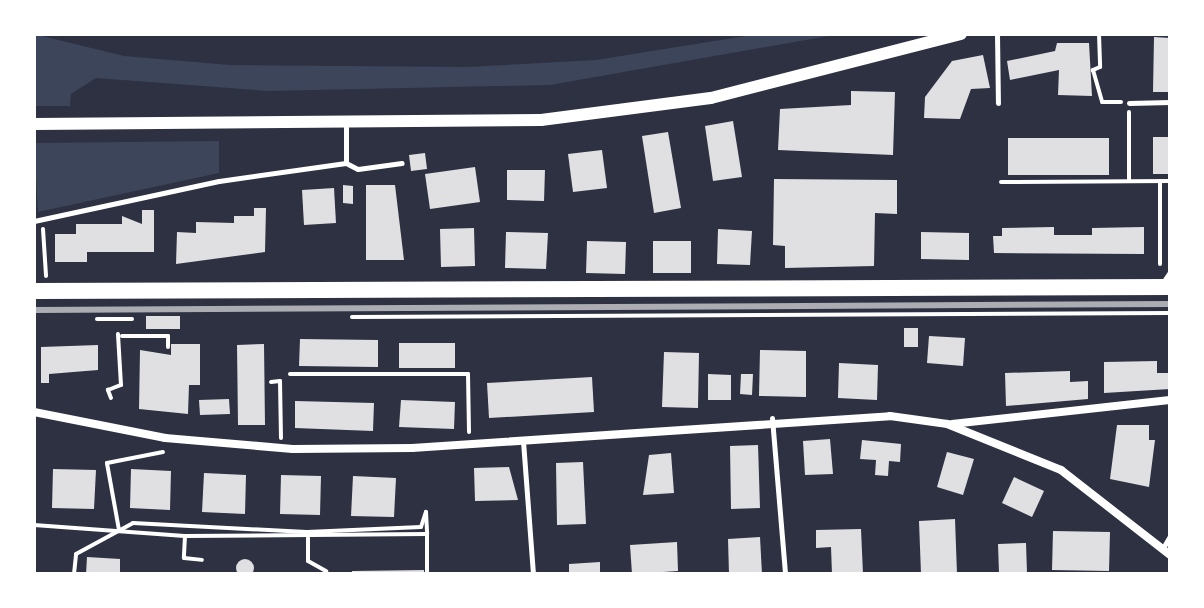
<!DOCTYPE html>
<html>
<head>
<meta charset="utf-8">
<style>
	body { margin:0 }
	#map { position:relative; width:1204px; height:608px; overflow:hidden; background:#2d3142; font-family:"IBM Plex Serif",serif }
	div>[style] { position:absolute }
	[style*='--x'] { left:calc(var(--x)*1px); top:calc(var(--y)*1px); width:calc(var(--w)*1px); rotate:calc(var(--a)*1deg) }
	.green>* { inset:0; background:#3c4559 }
	.building>* { inset:0; background:#e0e0e3 }
	.round { border-radius:50% }
	.path>* { height:4px; margin:-2px; padding:0 2px; transform-origin:2px; border-radius:2px; background:#fff }
	.service>* { height:5px; margin:-2.5px; padding:0 2.5px; transform-origin:2.5px; border-radius:2.5px; background:#fff }
	.minor>* { height:8px; margin:-4px; padding:0 4px; transform-origin:4px; border-radius:4px; background:#fff }
	.tertiary>* { height:12px; margin:-6px; padding:0 6px; transform-origin:6px; border-radius:6px; background:#fff }
	.primary>* { height:16px; margin:-8px; padding:0 8px; transform-origin:8px; border-radius:8px; background:#fff }
	.rail>* { height:6px; margin:-3px; padding:0 3px; transform-origin:3px; border-radius:3px; background:#abadb3 }
	span { translate:-50% -50%; white-space:nowrap; text-align:center; line-height:1.15; -webkit-text-stroke:7px #fff; paint-order:stroke }
	.frame { position:absolute; inset:0; border:36px solid #fff; pointer-events:none }
</style>
</head>
<body>
<div id="map">
	<div class="green">
		<div style="clip-path:polygon(34px 34px,124px 56px,230px 65px,468px 67px,596px 60px,758px 34px,840px 34px,550px 85px,268px 91px,96px 78px,71px 94px,70px 106px,34px 106px)"></div>
		<div style="clip-path:polygon(219px 141px,219px 173px,38px 212px,34px 143px)"></div>
	</div>
	<div class="building">
		<div style="clip-path:polygon(1154px 37px,1170px 38px,1170px 92px,1153px 92px)"></div>
		<div style="clip-path:polygon(1057px 43px,1089px 43px,1092px 96px,1058px 95px,1059px 70px,1010px 80px,1007px 61px,1055px 51px)"></div>
		<div style="clip-path:polygon(983px 55px,990px 88px,971px 89px,960px 119px,924px 118px,925px 97px,952px 61px)"></div>
		<div style="clip-path:polygon(851px 91px,895px 92px,893px 155px,778px 150px,780px 109px,851px 105px)"></div>
		<div style="clip-path:polygon(733px 121px,742px 177px,713px 181px,705px 126px)"></div>
		<div style="clip-path:polygon(668px 132px,681px 208px,654px 213px,642px 136px)"></div>
		<div style="clip-path:polygon(1153px 137px,1170px 137px,1170px 174px,1153px 174px)"></div>
		<div style="clip-path:polygon(1008px 138px,1109px 138px,1109px 175px,1008px 175px)"></div>
		<div style="clip-path:polygon(602px 150px,607px 188px,573px 192px,568px 154px)"></div>
		<div style="clip-path:polygon(425px 153px,427px 169px,411px 171px,409px 155px)"></div>
		<div style="clip-path:polygon(475px 167px,480px 202px,430px 209px,425px 174px)"></div>
		<div style="clip-path:polygon(507px 170px,545px 170px,544px 201px,507px 200px)"></div>
		<div style="clip-path:polygon(774px 179px,897px 180px,897px 214px,875px 213px,874px 266px,785px 268px,785px 246px,773px 245px)"></div>
		<div style="clip-path:polygon(343px 185px,353px 186px,353px 204px,343px 203px)"></div>
		<div style="clip-path:polygon(366px 185px,395px 185px,404px 260px,366px 260px)"></div>
		<div style="clip-path:polygon(334px 188px,336px 223px,304px 225px,302px 190px)"></div>
		<div style="clip-path:polygon(254px 208px,266px 208px,265px 252px,176px 264px,177px 232px,196px 233px,196px 222px,234px 223px,234px 216px,254px 216px)"></div>
		<div style="clip-path:polygon(142px 210px,154px 210px,154px 252px,87px 252px,87px 262px,55px 262px,55px 234px,76px 234px,76px 224px,122px 224px,122px 216px,142px 224px)"></div>
		<div style="clip-path:polygon(1054px 227px,1054px 235px,1092px 235px,1092px 228px,1144px 227px,1144px 254px,994px 253px,993px 236px,1002px 236px,1002px 228px)"></div>
		<div style="clip-path:polygon(474px 228px,475px 266px,441px 267px,440px 229px)"></div>
		<div style="clip-path:polygon(718px 229px,752px 231px,750px 265px,717px 264px)"></div>
		<div style="clip-path:polygon(506px 232px,548px 233px,546px 269px,505px 268px)"></div>
		<div style="clip-path:polygon(921px 232px,969px 233px,969px 260px,921px 259px)"></div>
		<div style="clip-path:polygon(587px 241px,626px 242px,625px 274px,586px 273px)"></div>
		<div style="clip-path:polygon(653px 241px,691px 241px,691px 273px,653px 273px)"></div>
		<div style="clip-path:polygon(146px 316px,180px 316px,180px 329px,146px 329px)"></div>
		<div style="clip-path:polygon(904px 328px,918px 328px,918px 347px,904px 347px)"></div>
		<div style="clip-path:polygon(929px 336px,965px 338px,963px 366px,927px 363px)"></div>
		<div style="clip-path:polygon(300px 339px,378px 340px,378px 367px,299px 366px)"></div>
		<div style="clip-path:polygon(399px 343px,455px 343px,455px 368px,399px 368px)"></div>
		<div style="clip-path:polygon(171px 344px,200px 344px,200px 385px,189px 385px,188px 414px,139px 409px,140px 350px,171px 355px)"></div>
		<div style="clip-path:polygon(264px 344px,265px 425px,238px 425px,237px 345px)"></div>
		<div style="clip-path:polygon(98px 345px,98px 370px,49px 374px,49px 383px,41px 383px,41px 347px)"></div>
		<div style="clip-path:polygon(760px 350px,806px 351px,806px 397px,759px 396px)"></div>
		<div style="clip-path:polygon(664px 352px,699px 353px,698px 408px,662px 407px)"></div>
		<div style="clip-path:polygon(1157px 361px,1157px 373px,1170px 373px,1170px 389px,1104px 393px,1104px 362px)"></div>
		<div style="clip-path:polygon(839px 363px,878px 365px,877px 400px,838px 398px)"></div>
		<div style="clip-path:polygon(1070px 371px,1070px 382px,1088px 381px,1088px 399px,1006px 406px,1005px 373px)"></div>
		<div style="clip-path:polygon(708px 374px,731px 375px,731px 400px,708px 400px)"></div>
		<div style="clip-path:polygon(741px 374px,753px 374px,752px 395px,740px 394px)"></div>
		<div style="clip-path:polygon(592px 377px,594px 412px,489px 418px,487px 383px)"></div>
		<div style="clip-path:polygon(229px 399px,230px 414px,200px 415px,199px 400px)"></div>
		<div style="clip-path:polygon(401px 400px,455px 402px,454px 429px,399px 427px)"></div>
		<div style="clip-path:polygon(295px 401px,374px 403px,373px 431px,295px 428px)"></div>
		<div style="clip-path:polygon(1117px 425px,1149px 425px,1149px 440px,1155px 440px,1149px 487px,1110px 479px)"></div>
		<div style="clip-path:polygon(830px 439px,833px 474px,805px 475px,803px 441px)"></div>
		<div style="clip-path:polygon(862px 440px,901px 444px,900px 462px,889px 461px,888px 476px,875px 475px,876px 460px,860px 459px)"></div>
		<div style="clip-path:polygon(758px 445px,760px 508px,731px 509px,730px 446px)"></div>
		<div style="clip-path:polygon(947px 452px,974px 459px,963px 495px,937px 487px)"></div>
		<div style="clip-path:polygon(671px 453px,674px 493px,643px 495px,649px 455px)"></div>
		<div style="clip-path:polygon(583px 462px,586px 524px,557px 525px,556px 463px)"></div>
		<div style="clip-path:polygon(509px 467px,518px 500px,475px 501px,474px 468px)"></div>
		<div style="clip-path:polygon(53px 469px,96px 470px,94px 509px,52px 508px)"></div>
		<div style="clip-path:polygon(131px 469px,171px 471px,170px 510px,130px 508px)"></div>
		<div style="clip-path:polygon(204px 473px,246px 475px,245px 514px,202px 512px)"></div>
		<div style="clip-path:polygon(281px 475px,321px 476px,320px 515px,280px 514px)"></div>
		<div style="clip-path:polygon(353px 476px,396px 478px,394px 517px,351px 516px)"></div>
		<div style="clip-path:polygon(1014px 477px,1044px 491px,1032px 517px,1002px 503px)"></div>
		<div style="clip-path:polygon(955px 519px,957px 574px,921px 574px,919px 521px)"></div>
		<div style="clip-path:polygon(861px 529px,863px 574px,832px 574px,831px 547px,816px 548px,816px 530px)"></div>
		<div style="clip-path:polygon(1053px 531px,1110px 532px,1109px 571px,1052px 570px)"></div>
		<div style="clip-path:polygon(760px 537px,762px 574px,729px 574px,728px 539px)"></div>
		<div style="clip-path:polygon(677px 542px,678px 571px,632px 574px,630px 545px)"></div>
		<div style="clip-path:polygon(1026px 543px,1027px 573px,999px 573px,998px 544px)"></div>
		<div style="clip-path:polygon(87px 557px,120px 559px,120px 574px,86px 574px)"></div>
		<div class="round" style="left:236px;top:559px;width:18px;height:18px"></div>
		<div style="clip-path:polygon(600px 562px,600px 574px,569px 574px,569px 564px)"></div>
		<div style="clip-path:polygon(424px 570px,424px 574px,352px 574px,352px 571px)"></div>
	</div>
	<div class="path">
		<div style="--x:1099;--y:34;--w:33;--a:88"></div>
		<div style="--x:1100;--y:67;--w:8;--a:157"></div>
		<div style="--x:1093;--y:70;--w:33;--a:74"></div>
		<div style="--x:1102;--y:102;--w:19;--a:0"></div>
		<div style="--x:1129;--y:112;--w:69;--a:90"></div>
		<div style="--x:1001;--y:182;--w:169;--a:-0.3"></div>
		<div style="--x:43;--y:229;--w:47;--a:86.3"></div>
		<div style="--x:1160;--y:264;--w:83;--a:-90"></div>
		<div style="--x:352;--y:317;--w:818;--a:-0.28"></div>
		<div style="--x:97;--y:319;--w:35;--a:0"></div>
		<div style="--x:122;--y:336;--w:46;--a:0"></div>
		<div style="--x:168;--y:336;--w:11;--a:90"></div>
		<div style="--x:290;--y:374;--w:178;--a:0"></div>
		<div style="--x:468;--y:374;--w:58;--a:89"></div>
		<div style="--x:271;--y:382;--w:9;--a:-6"></div>
		<div style="--x:280;--y:381;--w:57;--a:89"></div>
		<div style="--x:111;--y:398;--w:9;--a:-111"></div>
		<div style="--x:108;--y:390;--w:14;--a:-21"></div>
		<div style="--x:121;--y:385;--w:51;--a:-93.4"></div>
		<div style="--x:34;--y:525;--w:151;--a:4.2"></div>
		<div style="--x:185;--y:536;--w:242;--a:-0.5"></div>
		<div style="--x:427;--y:534;--w:40;--a:90"></div>
		<div style="--x:119;--y:530;--w:68;--a:-100.2"></div>
		<div style="--x:107;--y:463;--w:57;--a:-11.1"></div>
		<div style="--x:185;--y:536;--w:22;--a:93"></div>
		<div style="--x:184;--y:558;--w:18;--a:6"></div>
		<div style="--x:308;--y:538;--w:23;--a:90"></div>
		<div style="--x:308;--y:561;--w:21;--a:29"></div>
		<div style="--x:74;--y:574;--w:20;--a:-84"></div>
		<div style="--x:76;--y:554;--w:65;--a:-28.5"></div>
		<div style="--x:133;--y:523;--w:174;--a:3"></div>
		<div style="--x:307;--y:532;--w:114;--a:-2.5"></div>
		<div style="--x:421;--y:527;--w:16;--a:-72"></div>
		<div style="--x:426;--y:512;--w:22;--a:87"></div>
	</div>
	<div class="service">
		<div style="--x:997;--y:34;--w:69;--a:89.2"></div>
		<div style="--x:1129;--y:103;--w:41;--a:-1.4"></div>
		<div style="--x:346;--y:163;--w:13;--a:27"></div>
		<div style="--x:358;--y:169;--w:44;--a:-7.8"></div>
		<div style="--x:34;--y:221;--w:189;--a:-12.2"></div>
		<div style="--x:219;--y:181;--w:128;--a:-8.1"></div>
		<div style="--x:346;--y:163;--w:41;--a:-90"></div>
		<div style="--x:1162;--y:284;--w:14;--a:-56"></div>
		<div style="--x:772;--y:418;--w:157;--a:85.2"></div>
		<div style="--x:523;--y:441;--w:133;--a:85.7"></div>
		<div style="--x:1163;--y:548;--w:14;--a:-60"></div>
	</div>
	<div class="minor">
		<div style="--x:34;--y:412;--w:134;--a:11.2"></div>
		<div style="--x:165;--y:438;--w:128;--a:4.9"></div>
		<div style="--x:293;--y:449;--w:119;--a:-0.5"></div>
		<div style="--x:412;--y:448;--w:479;--a:-3.8"></div>
		<div style="--x:890;--y:416;--w:58;--a:8"></div>
		<div style="--x:947;--y:424;--w:123;--a:22"></div>
		<div style="--x:1061;--y:470;--w:138;--a:37.9"></div>
		<div style="--x:952;--y:424;--w:219;--a:-6.3"></div>
	</div>
	<div class="tertiary">
		<div style="--x:34;--y:124;--w:507;--a:-0.45"></div>
		<div style="--x:541;--y:120;--w:171;--a:-7.4"></div>
		<div style="--x:711;--y:98;--w:258;--a:-14.4"></div>
	</div>
	<div class="primary">
		<div style="--x:34;--y:291;--w:1136;--a:-0.2"></div>
	</div>
	<div class="rail">
		<div style="--x:34;--y:310;--w:1136;--a:-0.3"></div>
	</div>
	<div class="frame"></div>
</div>
</body>
</html>
